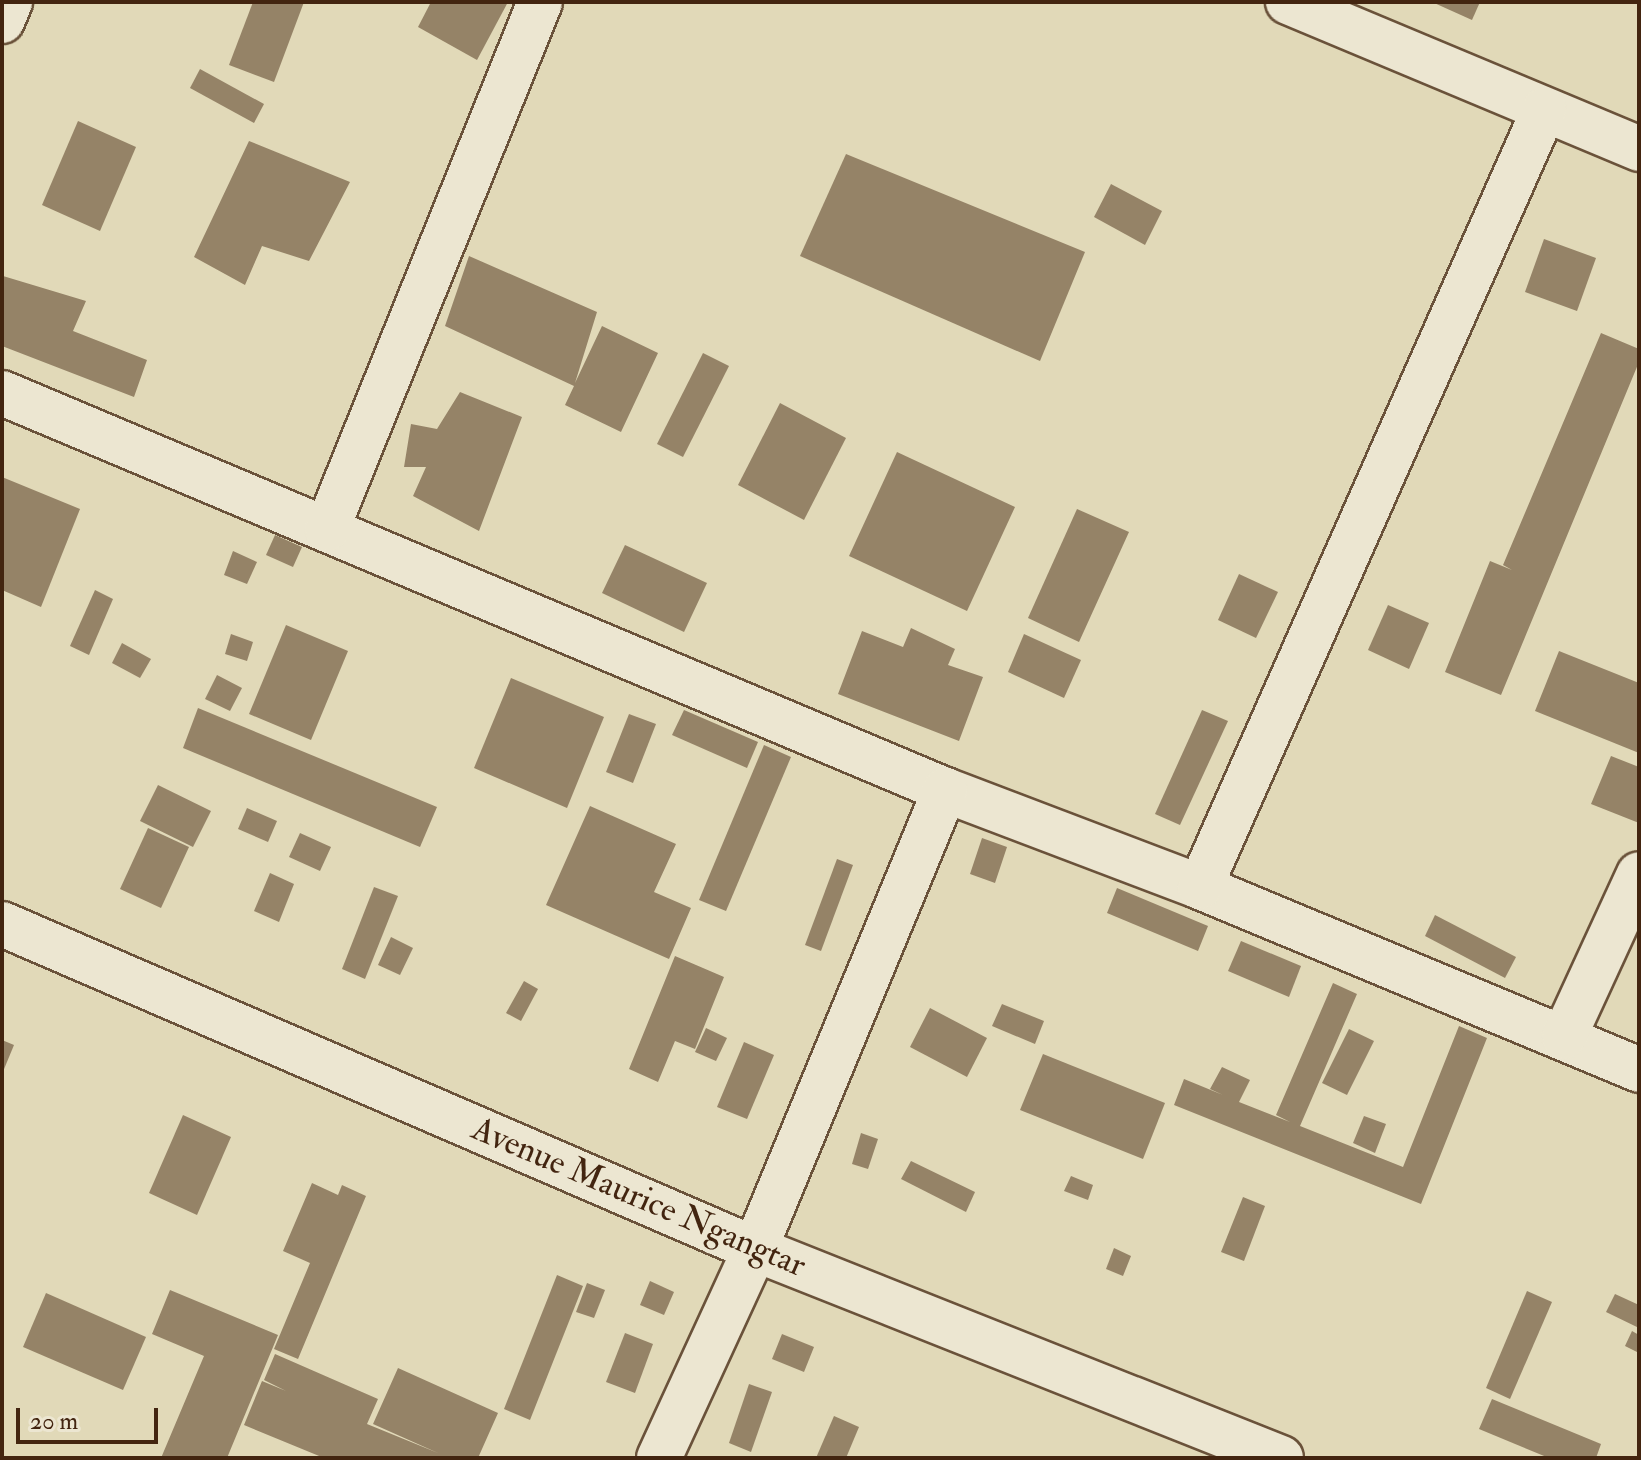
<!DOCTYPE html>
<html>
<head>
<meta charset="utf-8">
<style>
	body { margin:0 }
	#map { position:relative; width:1641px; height:1460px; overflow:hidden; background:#e1d9b8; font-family:"IM FELL Double Pica",serif }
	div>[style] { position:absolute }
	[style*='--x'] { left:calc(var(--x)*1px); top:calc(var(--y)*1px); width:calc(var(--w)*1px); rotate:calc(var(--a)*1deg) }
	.building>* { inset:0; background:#958367 }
	.roads { filter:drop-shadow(2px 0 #6a523a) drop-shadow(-2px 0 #6a523a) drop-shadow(0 2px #6a523a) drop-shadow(0 -2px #6a523a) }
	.minor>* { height:44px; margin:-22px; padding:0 22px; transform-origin:22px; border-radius:22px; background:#ece6d1 }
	span { translate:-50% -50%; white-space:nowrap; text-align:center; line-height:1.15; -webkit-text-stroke:8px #ece6d1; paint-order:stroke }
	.street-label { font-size:34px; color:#432510 }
	.frame { position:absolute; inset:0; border:4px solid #432510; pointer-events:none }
	.scale { position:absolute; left:16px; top:1408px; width:142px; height:36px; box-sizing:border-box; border:4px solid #432510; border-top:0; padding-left:10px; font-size:24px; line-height:28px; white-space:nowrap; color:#432510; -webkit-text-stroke:6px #ece6d1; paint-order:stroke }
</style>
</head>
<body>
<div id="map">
	<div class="building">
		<div style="clip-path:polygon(253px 2px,304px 2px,274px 82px,229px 65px)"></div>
		<div style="clip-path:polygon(431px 2px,508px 2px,477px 60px,418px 27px)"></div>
		<div style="clip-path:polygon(1432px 2px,1480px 2px,1472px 20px)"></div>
		<div style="clip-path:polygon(200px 69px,264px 104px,254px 123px,190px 88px)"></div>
		<div style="clip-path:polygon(78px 121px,136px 147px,100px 231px,42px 205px)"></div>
		<div style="clip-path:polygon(249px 141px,350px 182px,309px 261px,262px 246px,245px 285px,194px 257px)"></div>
		<div style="clip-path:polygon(846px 154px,1085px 252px,1040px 361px,800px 256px)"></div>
		<div style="clip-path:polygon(1111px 184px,1162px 211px,1145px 245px,1094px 217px)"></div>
		<div style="clip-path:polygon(1544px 239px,1596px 258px,1577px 311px,1525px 292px)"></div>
		<div style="clip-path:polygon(469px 256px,597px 312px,575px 383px,602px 326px,658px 353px,621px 432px,565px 405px,574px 386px,445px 326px)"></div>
		<div style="clip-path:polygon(3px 276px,86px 301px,73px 331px,147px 360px,134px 397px,2px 346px)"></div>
		<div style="clip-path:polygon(1601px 333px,1639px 349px,1639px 362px,1501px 695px,1445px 672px,1490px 561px,1512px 570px,1503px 565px)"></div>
		<div style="clip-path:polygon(703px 353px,729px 366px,683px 457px,657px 444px)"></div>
		<div style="clip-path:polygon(460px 392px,522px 417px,479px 531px,413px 496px,426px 467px,404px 467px,411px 424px,437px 429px)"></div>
		<div style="clip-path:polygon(780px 403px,846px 438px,804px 520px,738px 485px)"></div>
		<div style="clip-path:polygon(897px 452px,1015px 507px,967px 611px,849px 556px)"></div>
		<div style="clip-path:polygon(2px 477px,80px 509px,41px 607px,2px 590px)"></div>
		<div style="clip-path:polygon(1077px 509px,1129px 532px,1079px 642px,1028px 618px)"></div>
		<div style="clip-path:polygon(275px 535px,302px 547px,293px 567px,266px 555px)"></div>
		<div style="clip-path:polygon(625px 545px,707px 583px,684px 632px,602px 593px)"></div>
		<div style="clip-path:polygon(233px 551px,257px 562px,247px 584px,224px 575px)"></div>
		<div style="clip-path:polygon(1239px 574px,1278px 592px,1256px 638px,1218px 620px)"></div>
		<div style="clip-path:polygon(95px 590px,113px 599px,89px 655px,70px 646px)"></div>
		<div style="clip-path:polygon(1388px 605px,1429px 623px,1409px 669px,1368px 650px)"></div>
		<div style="clip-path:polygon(286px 625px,348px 651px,311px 740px,249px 714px)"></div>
		<div style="clip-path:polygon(911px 628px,955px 649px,948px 665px,983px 677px,959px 741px,838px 694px,862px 631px,903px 647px)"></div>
		<div style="clip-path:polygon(231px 634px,253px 642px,247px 661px,225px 654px)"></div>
		<div style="clip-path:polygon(1024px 634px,1081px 660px,1064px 698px,1008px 672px)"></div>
		<div style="clip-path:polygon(122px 643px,151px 659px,140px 678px,112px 663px)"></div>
		<div style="clip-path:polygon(1559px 651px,1639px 683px,1639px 753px,1535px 711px)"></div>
		<div style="clip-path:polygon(217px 675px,242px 688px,230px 711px,205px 699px)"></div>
		<div style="clip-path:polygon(511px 678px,604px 717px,567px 808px,474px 768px)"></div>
		<div style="clip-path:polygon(198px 708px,437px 807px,420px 847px,183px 748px)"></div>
		<div style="clip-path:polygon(684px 710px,758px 742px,747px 768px,672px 735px)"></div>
		<div style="clip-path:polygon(1202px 710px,1228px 721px,1180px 825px,1155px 814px)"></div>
		<div style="clip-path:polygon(629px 714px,656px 724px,633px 783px,606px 772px)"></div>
		<div style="clip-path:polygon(764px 745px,791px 757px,726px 911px,699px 900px)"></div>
		<div style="clip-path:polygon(1611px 756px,1639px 767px,1639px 823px,1591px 804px)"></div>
		<div style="clip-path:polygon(158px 785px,211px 811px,193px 847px,140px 821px)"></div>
		<div style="clip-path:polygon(590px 806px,676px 844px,654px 892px,691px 908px,669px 959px,546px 905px)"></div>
		<div style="clip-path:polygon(247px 808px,277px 821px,268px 842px,238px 829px)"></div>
		<div style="clip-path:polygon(148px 828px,189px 847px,161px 908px,120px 889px)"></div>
		<div style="clip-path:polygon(300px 833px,331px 847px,320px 871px,289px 857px)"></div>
		<div style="clip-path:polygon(982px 838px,1007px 847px,995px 883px,970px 874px)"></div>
		<div style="clip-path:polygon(837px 859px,853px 865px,821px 951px,805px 945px)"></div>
		<div style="clip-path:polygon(270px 873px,294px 884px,279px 922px,254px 911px)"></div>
		<div style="clip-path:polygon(374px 887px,398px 896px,365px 979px,342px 969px)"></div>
		<div style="clip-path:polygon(1117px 888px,1208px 926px,1198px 951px,1107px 913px)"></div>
		<div style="clip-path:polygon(1435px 915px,1516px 957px,1505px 978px,1425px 936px)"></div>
		<div style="clip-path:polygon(391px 937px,413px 948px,400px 975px,378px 965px)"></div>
		<div style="clip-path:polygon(1241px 941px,1301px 966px,1289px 997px,1228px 971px)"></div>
		<div style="clip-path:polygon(675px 956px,724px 977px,695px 1049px,675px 1041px,658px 1082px,629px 1069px)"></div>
		<div style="clip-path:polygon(524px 981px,538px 989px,521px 1021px,506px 1013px)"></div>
		<div style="clip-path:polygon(1333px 983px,1357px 994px,1300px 1126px,1403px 1167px,1459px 1026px,1487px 1038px,1421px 1204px,1174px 1105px,1184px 1079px,1223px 1095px,1210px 1089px,1222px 1067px,1250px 1080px,1239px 1102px,1290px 1122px,1276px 1115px)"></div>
		<div style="clip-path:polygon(1002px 1004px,1044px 1021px,1035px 1044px,992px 1026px)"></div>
		<div style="clip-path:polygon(930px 1008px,987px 1038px,967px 1077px,910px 1047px)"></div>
		<div style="clip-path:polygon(706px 1028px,727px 1038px,716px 1061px,695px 1052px)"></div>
		<div style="clip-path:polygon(1349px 1029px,1374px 1041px,1347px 1095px,1322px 1083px)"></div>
		<div style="clip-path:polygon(2px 1040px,14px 1045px,2px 1074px)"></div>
		<div style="clip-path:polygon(744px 1042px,774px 1055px,747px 1119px,717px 1107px)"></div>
		<div style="clip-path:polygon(1043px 1054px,1165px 1103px,1143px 1159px,1020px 1110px)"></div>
		<div style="clip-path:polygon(183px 1115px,231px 1137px,197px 1215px,149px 1193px)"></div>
		<div style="clip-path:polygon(1364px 1116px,1386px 1124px,1375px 1153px,1353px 1143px)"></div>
		<div style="clip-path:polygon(861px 1133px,878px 1139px,868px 1169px,852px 1164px)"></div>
		<div style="clip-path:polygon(911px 1161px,975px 1192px,966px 1212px,901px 1179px)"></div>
		<div style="clip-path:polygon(1071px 1176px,1093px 1185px,1088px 1200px,1064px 1191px)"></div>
		<div style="clip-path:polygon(312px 1183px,338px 1195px,342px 1185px,366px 1196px,298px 1359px,274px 1349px,310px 1263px,283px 1251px)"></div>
		<div style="clip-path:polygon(1243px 1197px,1265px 1206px,1244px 1261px,1221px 1252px)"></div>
		<div style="clip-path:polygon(1114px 1248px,1131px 1256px,1123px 1276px,1106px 1269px)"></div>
		<div style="clip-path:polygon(557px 1275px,583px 1286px,530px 1420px,504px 1409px)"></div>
		<div style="clip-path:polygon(650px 1281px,674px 1292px,664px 1315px,640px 1305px)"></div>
		<div style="clip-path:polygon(587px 1283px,605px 1290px,594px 1318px,576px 1312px)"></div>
		<div style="clip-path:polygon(170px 1290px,278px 1335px,227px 1458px,161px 1458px,204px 1356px,152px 1334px)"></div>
		<div style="clip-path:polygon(1527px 1291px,1552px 1302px,1510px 1399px,1486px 1388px)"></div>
		<div style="clip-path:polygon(46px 1293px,146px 1337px,123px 1390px,23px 1347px)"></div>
		<div style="clip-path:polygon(1615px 1294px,1639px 1305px,1639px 1328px,1606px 1312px)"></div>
		<div style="clip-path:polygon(1632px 1331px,1639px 1335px,1639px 1353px,1625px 1346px)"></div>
		<div style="clip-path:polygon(625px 1333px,653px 1344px,635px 1393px,606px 1382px)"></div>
		<div style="clip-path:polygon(782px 1334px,814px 1347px,804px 1372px,772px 1359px)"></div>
		<div style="clip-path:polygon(275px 1354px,378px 1399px,367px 1424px,438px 1453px,373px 1424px,398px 1368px,498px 1413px,478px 1458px,324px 1458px,244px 1425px,262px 1381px,286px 1391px,264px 1380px)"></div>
		<div style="clip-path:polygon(749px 1384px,772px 1392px,751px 1452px,729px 1443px)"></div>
		<div style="clip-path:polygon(1492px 1399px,1601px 1444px,1596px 1458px,1549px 1458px,1479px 1429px)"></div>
		<div style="clip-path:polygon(834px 1416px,859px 1427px,846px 1458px,816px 1458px)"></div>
	</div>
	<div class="roads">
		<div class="minor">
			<div style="--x:1288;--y:2;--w:381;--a:22.7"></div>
			<div style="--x:2;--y:21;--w:21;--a:-67"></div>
			<div style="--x:2;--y:393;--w:1023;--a:22.83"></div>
			<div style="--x:945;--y:790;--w:273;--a:20.8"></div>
			<div style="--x:1200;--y:887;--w:476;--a:22.6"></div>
			<div style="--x:327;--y:529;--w:568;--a:-67.99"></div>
			<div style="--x:1200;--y:887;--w:850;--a:-66.12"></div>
			<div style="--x:2;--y:924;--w:820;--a:23.35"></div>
			<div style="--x:755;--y:1249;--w:566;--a:21.67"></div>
			<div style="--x:1564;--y:1037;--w:179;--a:-65.3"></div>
			<div style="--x:659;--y:1458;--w:230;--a:-65.3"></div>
			<div style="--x:755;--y:1249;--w:497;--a:-67.5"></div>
		</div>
	</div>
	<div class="street-label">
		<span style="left:639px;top:1197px;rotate:23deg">Avenue Maurice Ngangtar</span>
	</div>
	<div class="frame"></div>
	<div class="scale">20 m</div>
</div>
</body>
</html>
